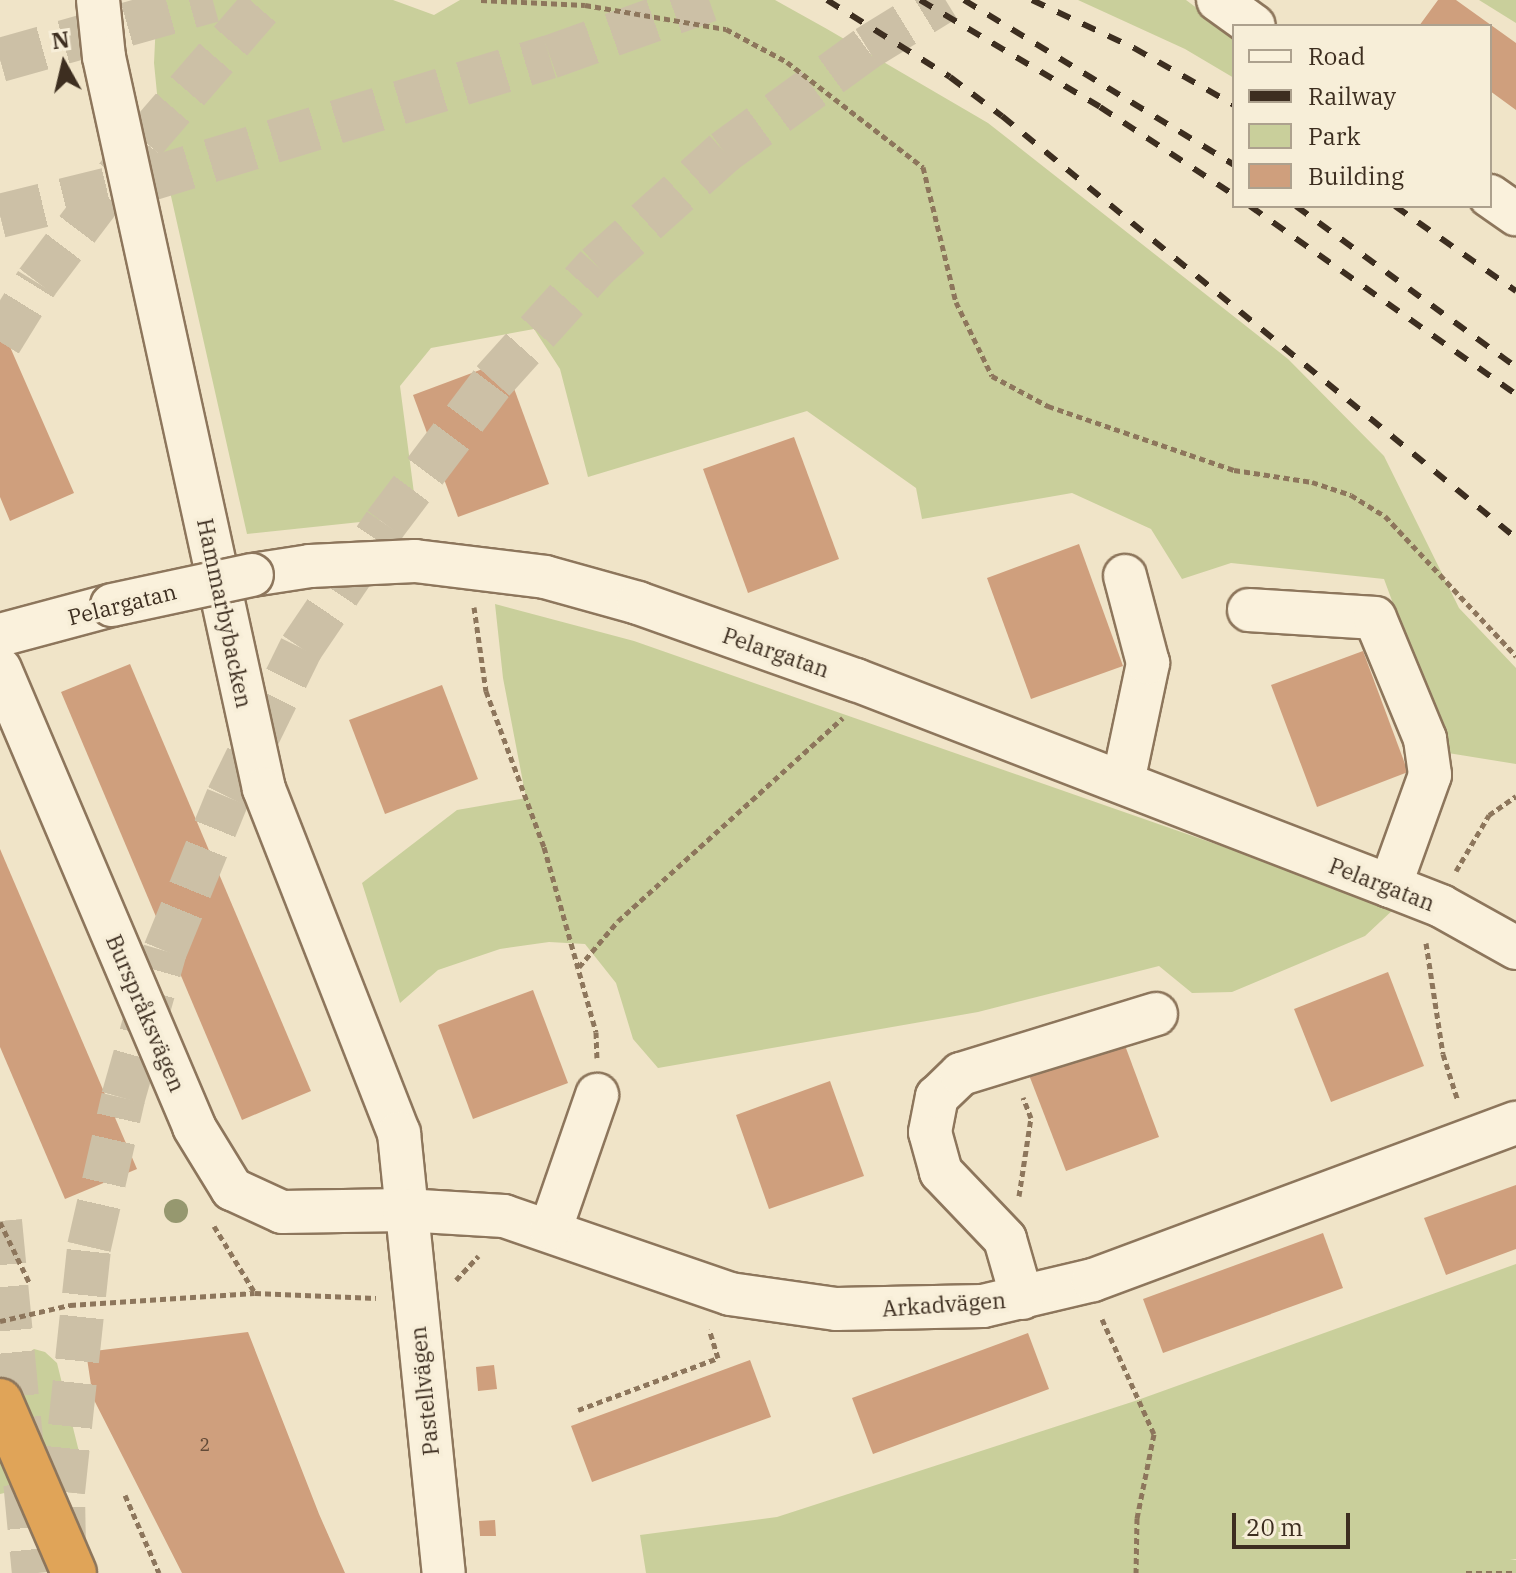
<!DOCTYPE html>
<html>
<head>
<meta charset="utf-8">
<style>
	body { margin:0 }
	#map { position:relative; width:1516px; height:1573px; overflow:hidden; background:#f0e4c8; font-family:"IBM Plex Serif",serif }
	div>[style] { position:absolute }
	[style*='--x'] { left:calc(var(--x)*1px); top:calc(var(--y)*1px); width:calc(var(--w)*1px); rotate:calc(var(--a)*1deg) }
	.green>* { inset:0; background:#c9cf9b }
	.building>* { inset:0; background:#cf9f7d }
	.highway-tunnel>* { height:44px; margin-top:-22px; transform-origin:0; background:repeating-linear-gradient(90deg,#ccc0a6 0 44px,transparent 0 66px) }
	.path>* { height:5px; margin-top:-2.5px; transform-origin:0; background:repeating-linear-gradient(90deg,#8d765c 0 6px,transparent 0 10px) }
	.roads { filter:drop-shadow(2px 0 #8d765c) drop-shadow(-2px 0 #8d765c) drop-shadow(0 2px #8d765c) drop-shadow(0 -2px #8d765c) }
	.minor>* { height:42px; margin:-21px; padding:0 21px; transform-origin:21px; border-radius:21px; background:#faf1dc }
	.highway>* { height:44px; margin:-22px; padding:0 22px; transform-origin:22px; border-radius:22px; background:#e0a458 }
	.rail>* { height:6px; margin-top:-3px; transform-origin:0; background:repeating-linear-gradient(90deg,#3d2e20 0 14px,transparent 0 28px) }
	.path-bridge>* { height:5px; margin-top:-2.5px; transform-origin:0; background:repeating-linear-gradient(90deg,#8d765c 0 6px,transparent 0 10px) }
	.bridges { filter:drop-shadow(2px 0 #8d765c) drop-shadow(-2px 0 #8d765c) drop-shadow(0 2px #8d765c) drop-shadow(0 -2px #8d765c) }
	.minor-bridge>* { height:42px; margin:-21px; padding:0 21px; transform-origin:21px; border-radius:21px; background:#faf1dc }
	.trees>* { width:24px; height:24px; margin:-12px; border-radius:50%; background:#96986f }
	span { translate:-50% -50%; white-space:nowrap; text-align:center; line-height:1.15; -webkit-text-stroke:7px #f7eed8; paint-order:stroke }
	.number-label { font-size:18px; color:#624a37 }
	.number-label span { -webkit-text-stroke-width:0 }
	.street-label { font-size:22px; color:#3d2e20 }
	.legend { position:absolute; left:1232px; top:24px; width:260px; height:184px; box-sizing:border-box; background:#f7eed8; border:2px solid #ada18e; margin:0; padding:10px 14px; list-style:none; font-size:24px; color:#3d2e20 }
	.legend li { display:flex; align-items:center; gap:16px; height:40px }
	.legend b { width:40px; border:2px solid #ada18e }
	.north { position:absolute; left:24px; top:24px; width:80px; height:80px; -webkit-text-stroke:6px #f7eed8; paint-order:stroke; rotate:352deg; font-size:22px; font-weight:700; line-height:32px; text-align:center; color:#3d2e20 }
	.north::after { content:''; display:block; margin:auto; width:28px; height:36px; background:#3d2e20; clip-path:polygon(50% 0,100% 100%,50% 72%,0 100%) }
	.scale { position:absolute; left:1232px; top:1513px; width:118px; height:36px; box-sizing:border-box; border:4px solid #3d2e20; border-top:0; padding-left:10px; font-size:24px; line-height:28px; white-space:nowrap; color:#3d2e20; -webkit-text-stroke:6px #f7eed8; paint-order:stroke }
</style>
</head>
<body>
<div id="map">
	<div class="green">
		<div style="clip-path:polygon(157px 0,393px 0,434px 15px,460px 0,775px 0,827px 29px,988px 123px,1288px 359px,1384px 456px,1459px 608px,1516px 668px,1516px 764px,1448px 753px,1384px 579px,1231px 563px,1182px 579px,1151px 529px,1072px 493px,922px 519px,916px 488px,807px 411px,588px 477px,560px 369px,534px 329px,431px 348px,400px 386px,417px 516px,247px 534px,164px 165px,154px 63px)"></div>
		<div style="clip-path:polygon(1078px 0,1186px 0,1234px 36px,1234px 78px,1185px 49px)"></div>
		<div style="clip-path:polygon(1479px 0,1516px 0,1516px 23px)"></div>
		<div style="clip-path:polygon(495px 604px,634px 641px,1396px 907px,1365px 936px,1232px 992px,1192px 993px,1159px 966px,978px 1012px,658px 1068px,633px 1039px,616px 983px,585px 944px,549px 942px,500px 949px,438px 970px,400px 1003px,362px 883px,457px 810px,526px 798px,503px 678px)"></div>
		<div style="clip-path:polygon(1516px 1264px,1516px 1559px,1510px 1560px,1516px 1560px,1516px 1573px,646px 1573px,640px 1535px,777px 1517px,1135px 1401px)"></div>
		<div style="clip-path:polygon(34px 1349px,45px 1352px,57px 1363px,85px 1476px,67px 1491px,52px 1482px,0 1494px,0 1372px)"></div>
	</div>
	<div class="building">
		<div style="clip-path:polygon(1438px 0,1456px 0,1516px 43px,1516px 110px,1490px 91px,1490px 26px,1419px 26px)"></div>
		<div style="clip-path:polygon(0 324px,74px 493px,10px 521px,0 497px)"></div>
		<div style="clip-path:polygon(504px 361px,549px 484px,458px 517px,413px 395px)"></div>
		<div style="clip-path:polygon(794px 437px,839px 559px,748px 593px,703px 469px)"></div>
		<div style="clip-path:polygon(1079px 544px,1123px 666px,1031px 699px,987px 578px)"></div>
		<div style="clip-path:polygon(1363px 651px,1408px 772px,1317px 807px,1271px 685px)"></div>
		<div style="clip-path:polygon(130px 664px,311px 1091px,242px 1120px,61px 692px)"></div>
		<div style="clip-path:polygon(442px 685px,478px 779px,385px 814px,349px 720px)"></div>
		<div style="clip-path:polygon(0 849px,137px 1169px,65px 1199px,0 1047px)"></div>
		<div style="clip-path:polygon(1388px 972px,1424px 1066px,1331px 1102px,1294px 1009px)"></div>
		<div style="clip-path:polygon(533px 990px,568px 1083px,473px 1119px,438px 1025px)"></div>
		<div style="clip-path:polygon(1123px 1040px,1159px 1137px,1066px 1171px,1029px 1075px)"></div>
		<div style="clip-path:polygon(830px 1081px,864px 1176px,769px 1209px,736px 1115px)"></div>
		<div style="clip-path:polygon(1516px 1185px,1516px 1249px,1446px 1275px,1424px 1218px)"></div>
		<div style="clip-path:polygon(1323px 1233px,1343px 1288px,1163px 1353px,1143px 1299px)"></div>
		<div style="clip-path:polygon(248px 1332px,319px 1514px,345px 1573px,182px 1573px,93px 1398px,86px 1352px)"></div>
		<div style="clip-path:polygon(1028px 1333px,1049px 1389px,873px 1454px,852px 1398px)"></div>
		<div style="clip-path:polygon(750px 1360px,771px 1417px,592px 1482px,571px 1426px)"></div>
		<div style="clip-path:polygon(494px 1365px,497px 1389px,478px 1391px,476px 1367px)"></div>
		<div style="clip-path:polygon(495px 1520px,496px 1536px,480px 1536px,479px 1521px)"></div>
	</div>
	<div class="highway-tunnel">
		<div style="--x:0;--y:60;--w:221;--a:-15.7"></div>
		<div style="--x:0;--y:216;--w:151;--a:-13.8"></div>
		<div style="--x:147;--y:180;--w:421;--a:-17"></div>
		<div style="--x:550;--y:57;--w:169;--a:-19.7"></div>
		<div style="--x:0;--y:342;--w:70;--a:-58.3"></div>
		<div style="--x:37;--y:282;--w:177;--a:-52.8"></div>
		<div style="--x:144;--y:141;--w:186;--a:-49.1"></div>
		<div style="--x:0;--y:1221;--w:354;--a:84.5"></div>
		<div style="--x:64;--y:1551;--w:59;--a:-91"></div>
		<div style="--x:63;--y:1492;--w:246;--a:-83.9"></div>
		<div style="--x:89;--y:1247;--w:153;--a:-77.1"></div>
		<div style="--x:123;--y:1098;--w:153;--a:-74.1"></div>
		<div style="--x:165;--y:951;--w:166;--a:-67.8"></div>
		<div style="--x:228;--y:797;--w:166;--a:-63.9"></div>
		<div style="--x:301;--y:648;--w:150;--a:-55.9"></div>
		<div style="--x:385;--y:524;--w:179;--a:-52.9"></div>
		<div style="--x:493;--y:381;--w:155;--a:-47.9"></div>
		<div style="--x:597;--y:266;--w:171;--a:-41.9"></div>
		<div style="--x:724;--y:152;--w:177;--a:-36"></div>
		<div style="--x:867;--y:48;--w:92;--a:-31.6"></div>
	</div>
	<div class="path">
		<div style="--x:481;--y:0;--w:104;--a:2.8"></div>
		<div style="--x:585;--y:5;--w:143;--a:9.7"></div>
		<div style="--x:726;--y:29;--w:69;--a:28.4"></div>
		<div style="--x:787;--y:62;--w:172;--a:37.7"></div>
		<div style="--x:923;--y:167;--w:139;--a:76.3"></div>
		<div style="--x:956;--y:302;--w:82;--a:64.1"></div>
		<div style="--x:992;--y:376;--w:64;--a:28.2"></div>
		<div style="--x:1048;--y:406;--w:197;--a:19"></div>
		<div style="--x:1234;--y:470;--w:79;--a:8.7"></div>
		<div style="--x:1312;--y:482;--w:41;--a:18.4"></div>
		<div style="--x:1351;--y:495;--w:40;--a:32"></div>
		<div style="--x:1385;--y:516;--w:192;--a:46.9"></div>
		<div style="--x:474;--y:607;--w:85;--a:81.9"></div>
		<div style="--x:486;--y:691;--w:166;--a:69.6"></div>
		<div style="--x:544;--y:847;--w:192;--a:74.3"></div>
		<div style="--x:596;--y:1032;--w:26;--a:88"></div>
		<div style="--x:1456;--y:871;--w:65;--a:-59.5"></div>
		<div style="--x:1489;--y:815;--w:33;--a:-35"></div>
		<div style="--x:1426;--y:943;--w:112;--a:81.3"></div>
		<div style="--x:1443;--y:1054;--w:49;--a:72.3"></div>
		<div style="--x:579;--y:967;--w:60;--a:-49.7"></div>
		<div style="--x:618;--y:921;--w:303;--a:-42.1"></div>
		<div style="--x:1019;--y:1196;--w:79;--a:-81.3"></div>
		<div style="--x:1031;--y:1118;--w:22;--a:-111"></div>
		<div style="--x:0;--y:1222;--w:67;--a:64.2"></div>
		<div style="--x:214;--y:1226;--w:79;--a:58.5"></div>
		<div style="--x:456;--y:1280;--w:33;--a:-47"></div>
		<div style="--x:70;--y:1305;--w:185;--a:-3.7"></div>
		<div style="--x:255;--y:1293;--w:121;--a:2.4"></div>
		<div style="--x:1102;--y:1319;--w:126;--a:65.7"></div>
		<div style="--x:1154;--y:1434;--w:86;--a:101.4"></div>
		<div style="--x:1137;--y:1518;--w:55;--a:91"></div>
		<div style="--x:578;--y:1410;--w:149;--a:-20.4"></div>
		<div style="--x:718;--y:1358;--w:30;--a:-107"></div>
		<div style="--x:125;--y:1495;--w:85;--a:66.4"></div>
		<div style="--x:1466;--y:1573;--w:50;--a:0"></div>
	</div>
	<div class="roads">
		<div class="minor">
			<div style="--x:98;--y:0;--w:57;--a:84"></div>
			<div style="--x:104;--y:57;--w:749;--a:77.67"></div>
			<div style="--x:264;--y:789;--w:370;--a:68.6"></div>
			<div style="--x:399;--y:1133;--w:442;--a:84.2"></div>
			<div style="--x:1218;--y:0;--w:44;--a:35.8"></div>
			<div style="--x:1490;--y:196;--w:32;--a:35"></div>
			<div style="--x:252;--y:575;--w:59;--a:-8.8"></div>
			<div style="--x:310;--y:566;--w:105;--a:-2.7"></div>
			<div style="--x:415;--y:561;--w:131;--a:7"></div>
			<div style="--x:545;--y:577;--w:97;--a:15.6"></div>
			<div style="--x:638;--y:603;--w:231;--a:19.5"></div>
			<div style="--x:856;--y:680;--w:572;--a:21.1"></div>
			<div style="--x:1390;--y:886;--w:55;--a:21.4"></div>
			<div style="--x:1441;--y:906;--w:86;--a:29.2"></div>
			<div style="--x:1249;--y:610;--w:126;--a:3.6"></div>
			<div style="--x:1375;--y:618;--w:131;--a:67.5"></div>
			<div style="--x:1425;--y:739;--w:36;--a:82"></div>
			<div style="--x:1430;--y:775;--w:118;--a:109.8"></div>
			<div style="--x:0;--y:635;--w:116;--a:-15"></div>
			<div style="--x:0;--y:669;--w:497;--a:67"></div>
			<div style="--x:194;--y:1127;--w:73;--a:58.5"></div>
			<div style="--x:232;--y:1189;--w:55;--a:24.7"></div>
			<div style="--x:282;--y:1212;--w:122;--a:-0.9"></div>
			<div style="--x:404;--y:1210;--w:100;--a:3.4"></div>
			<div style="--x:504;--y:1216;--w:239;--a:19"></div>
			<div style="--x:730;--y:1294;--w:107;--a:8.1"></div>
			<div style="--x:836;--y:1309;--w:147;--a:-1.2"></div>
			<div style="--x:983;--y:1306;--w:113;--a:-13.3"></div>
			<div style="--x:1093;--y:1280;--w:451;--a:-20.4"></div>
			<div style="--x:1123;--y:782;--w:122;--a:-78.1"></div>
			<div style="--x:1148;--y:663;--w:90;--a:-104.8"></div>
			<div style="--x:551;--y:1228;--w:141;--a:-70.9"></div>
			<div style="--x:1022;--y:1298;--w:61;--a:-106.1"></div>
			<div style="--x:1005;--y:1239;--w:93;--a:-133.7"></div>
			<div style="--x:941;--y:1172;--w:41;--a:-105.4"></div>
			<div style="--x:930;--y:1132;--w:36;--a:-79"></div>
			<div style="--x:937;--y:1097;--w:33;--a:-44"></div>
			<div style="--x:961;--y:1074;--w:204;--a:-17.1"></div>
		</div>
		<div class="highway">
			<div style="--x:0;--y:1401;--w:187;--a:66.7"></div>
		</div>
	</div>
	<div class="rail">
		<div style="--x:827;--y:0;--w:145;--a:32"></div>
		<div style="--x:950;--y:77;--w:65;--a:36.9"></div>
		<div style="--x:1002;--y:116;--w:665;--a:39.39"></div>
		<div style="--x:920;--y:0;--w:209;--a:30.7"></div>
		<div style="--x:1100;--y:107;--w:160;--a:33.3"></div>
		<div style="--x:964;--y:0;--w:316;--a:31.4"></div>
		<div style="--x:1032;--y:0;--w:113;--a:25.2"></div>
		<div style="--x:1134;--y:48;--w:115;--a:29.7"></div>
		<div style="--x:1250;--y:206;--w:326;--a:35.3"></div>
		<div style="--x:1296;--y:206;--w:273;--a:36.2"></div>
		<div style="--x:1395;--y:206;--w:148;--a:35.1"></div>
	</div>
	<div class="path-bridge">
		<div style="--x:0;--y:1321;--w:72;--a:-12.9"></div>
	</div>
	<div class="bridges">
		<div class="minor-bridge">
			<div style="--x:112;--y:605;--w:143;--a:-12.1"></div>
		</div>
	</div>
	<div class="trees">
		<div style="left:176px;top:1211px"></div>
	</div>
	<div class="number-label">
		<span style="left:205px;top:1445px">2</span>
	</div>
	<div class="street-label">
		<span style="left:122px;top:604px;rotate:-14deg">Pelargatan</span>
		<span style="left:225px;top:613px;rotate:78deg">Hammarbybacken</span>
		<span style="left:776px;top:652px;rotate:19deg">Pelargatan</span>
		<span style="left:1382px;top:884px;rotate:21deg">Pelargatan</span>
		<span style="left:146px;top:1013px;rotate:67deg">Burspråksvägen</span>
		<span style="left:944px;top:1304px;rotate:-4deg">Arkadvägen</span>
		<span style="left:424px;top:1391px;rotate:-96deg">Pastellvägen</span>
	</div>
	<ul class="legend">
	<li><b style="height:10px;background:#faf1dc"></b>Road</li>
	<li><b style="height:10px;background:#3d2e20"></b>Railway</li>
	<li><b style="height:22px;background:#c9cf9b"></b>Park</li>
	<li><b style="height:22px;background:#cf9f7d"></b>Building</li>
	</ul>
	<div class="north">N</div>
	<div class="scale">20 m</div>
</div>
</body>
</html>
